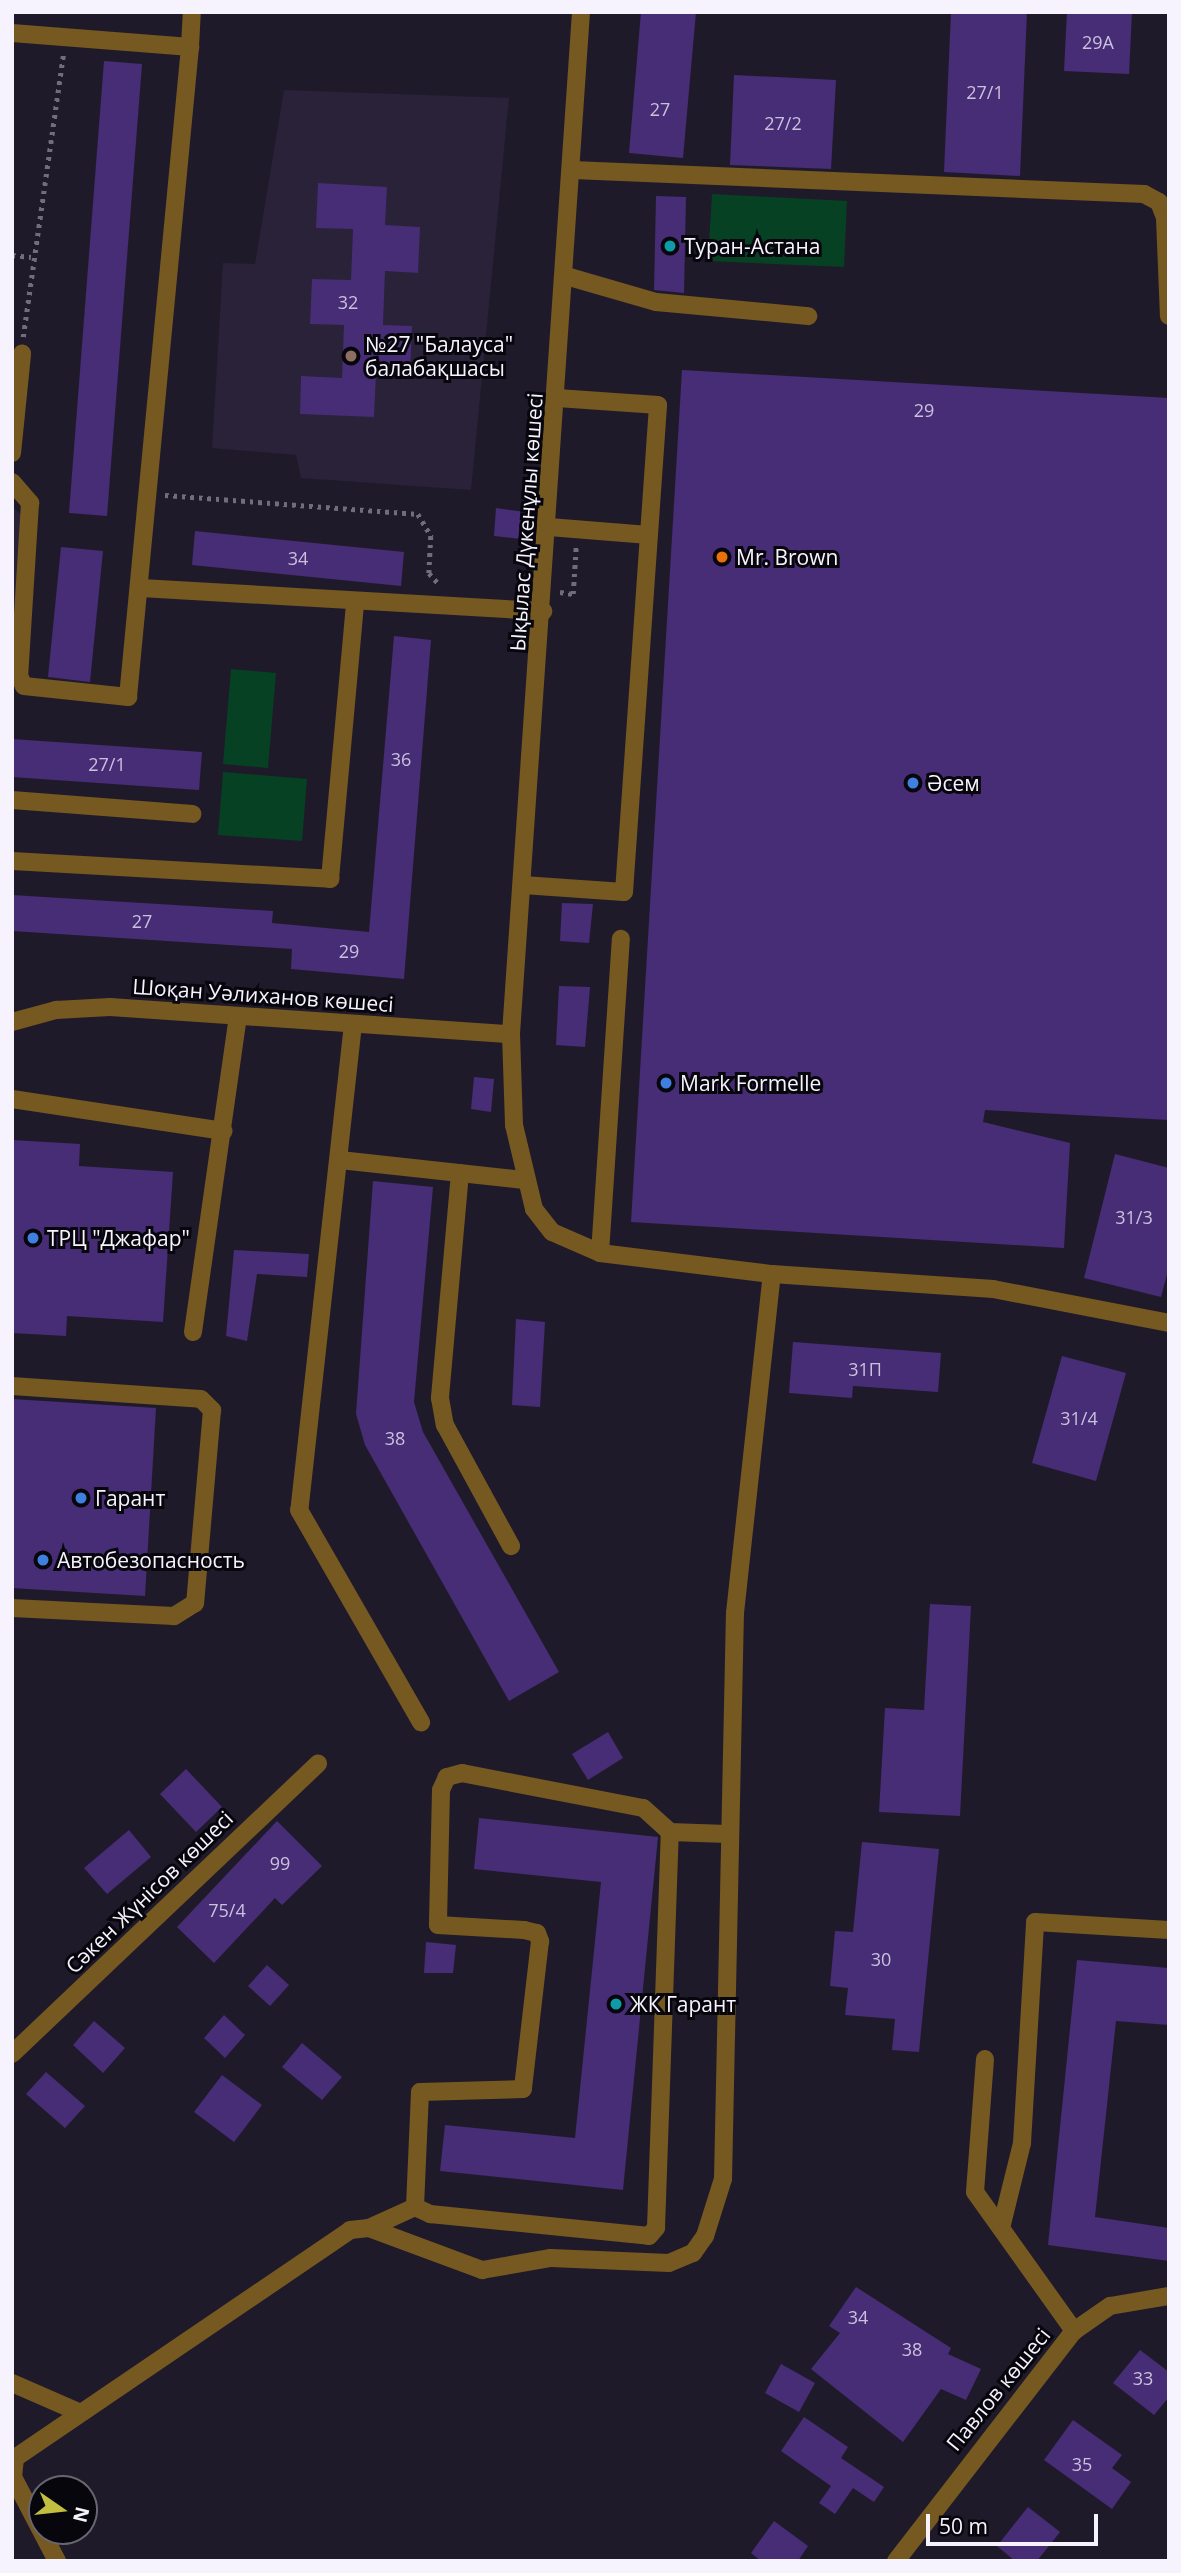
<!DOCTYPE html>
<html>
<head>
<meta charset="utf-8">
<style>
	body { margin:0 }
	#map { position:relative; width:1181px; height:2573px; overflow:hidden; background:#1f1a2a; font-family:"Open Sans",sans-serif }
	div>[style] { position:absolute }
	[style*='--x'] { left:calc(var(--x)*1px); top:calc(var(--y)*1px); width:calc(var(--w)*1px); rotate:calc(var(--a)*1deg) }
	.built>* { inset:0; background:#292238 }
	.green>* { inset:0; background:#074123 }
	.building>* { inset:0; background:#472c76 }
	.path>* { height:4.5px; margin-top:-2.25px; transform-origin:0; background:repeating-linear-gradient(90deg,#726d7c 0 3.5px,transparent 0 8.5px) }
	.minor>* { height:18px; margin:-9px; padding:0 9px; transform-origin:9px; border-radius:9px; background:#765821 }
	.dots>* { width:19px; height:19px; translate:-50% -50%; box-sizing:border-box; border:4px solid #08060d; border-radius:50% }
	span { translate:-50% -50%; white-space:nowrap; text-align:center; line-height:1.15; -webkit-text-stroke:6px #08060d; paint-order:stroke }
	.number-label { font-size:18px; color:#cac1dc }
	.number-label span { -webkit-text-stroke-width:0 }
	.poi-label { font-size:21px; color:#f6f3fe }
	.left { translate:0 -50%; text-align:left }
	.street-label { font-size:21px; color:#f6f3fe }
	.frame { position:absolute; inset:0; border:14px solid #f6f3fe; pointer-events:none }
	.north { position:absolute; left:28px; top:2475px; width:70px; height:70px; box-sizing:border-box; background:#08060d; border:2px solid #67656d; border-radius:50%; rotate:104deg; font-size:19px; font-weight:700; line-height:28px; text-align:center; color:#f6f3fe }
	.north::after { content:''; display:block; margin:auto; width:24px; height:32px; background:#c1be40; clip-path:polygon(50% 0,100% 100%,50% 72%,0 100%) }
	.scale { position:absolute; left:926px; top:2514px; width:172px; height:32px; box-sizing:border-box; border:4px solid #f6f3fe; border-top:0; padding-left:9px; font-size:21px; line-height:24px; white-space:nowrap; color:#f6f3fe; -webkit-text-stroke:5px #08060d; paint-order:stroke }
</style>
</head>
<body>
<div id="map">
	<div class="built">
		<div style="clip-path:polygon(284px 90px,509px 98px,471px 490px,301px 478px,296px 455px,212px 448px,223px 263px,255px 264px)"></div>
		<div style="clip-path:polygon(12px 506px,22px 516px,12px 643px)"></div>
	</div>
	<div class="green">
		<div style="clip-path:polygon(712px 194px,847px 201px,844px 267px,708px 261px)"></div>
		<div style="clip-path:polygon(231px 669px,276px 673px,268px 768px,223px 764px)"></div>
		<div style="clip-path:polygon(223px 772px,307px 779px,302px 841px,218px 835px)"></div>
	</div>
	<div class="building">
		<div style="clip-path:polygon(641px 12px,696px 12px,683px 158px,629px 153px)"></div>
		<div style="clip-path:polygon(951px 12px,1027px 12px,1020px 176px,944px 172px)"></div>
		<div style="clip-path:polygon(1067px 12px,1132px 12px,1129px 74px,1064px 71px)"></div>
		<div style="clip-path:polygon(104px 61px,142px 64px,107px 516px,69px 513px)"></div>
		<div style="clip-path:polygon(734px 75px,836px 80px,831px 169px,730px 165px)"></div>
		<div style="clip-path:polygon(318px 183px,387px 187px,385px 225px,420px 227px,418px 273px,385px 271px,383px 325px,412px 326px,410px 375px,376px 373px,374px 417px,300px 414px,301px 376px,342px 378px,344px 325px,310px 324px,312px 279px,351px 280px,353px 229px,316px 228px)"></div>
		<div style="clip-path:polygon(656px 196px,686px 197px,684px 293px,654px 290px)"></div>
		<div style="clip-path:polygon(682px 370px,1169px 398px,1169px 1120px,985px 1110px,983px 1122px,1070px 1143px,1064px 1248px,631px 1222px)"></div>
		<div style="clip-path:polygon(496px 508px,525px 512px,521px 539px,494px 536px)"></div>
		<div style="clip-path:polygon(195px 531px,404px 552px,401px 586px,192px 565px)"></div>
		<div style="clip-path:polygon(61px 547px,103px 551px,90px 682px,48px 677px)"></div>
		<div style="clip-path:polygon(394px 636px,431px 640px,404px 979px,291px 969px,292px 949px,12px 931px,12px 895px,273px 911px,272px 923px,369px 932px)"></div>
		<div style="clip-path:polygon(12px 739px,202px 752px,199px 790px,12px 777px)"></div>
		<div style="clip-path:polygon(562px 903px,593px 904px,589px 943px,560px 941px)"></div>
		<div style="clip-path:polygon(559px 986px,590px 987px,585px 1047px,556px 1045px)"></div>
		<div style="clip-path:polygon(474px 1077px,494px 1079px,491px 1112px,471px 1109px)"></div>
		<div style="clip-path:polygon(12px 1140px,80px 1144px,79px 1166px,173px 1172px,163px 1322px,67px 1316px,66px 1336px,12px 1333px)"></div>
		<div style="clip-path:polygon(1115px 1154px,1169px 1168px,1169px 1267px,1161px 1297px,1084px 1278px)"></div>
		<div style="clip-path:polygon(373px 1181px,433px 1187px,414px 1402px,423px 1432px,559px 1672px,509px 1701px,365px 1445px,356px 1414px)"></div>
		<div style="clip-path:polygon(234px 1250px,309px 1254px,307px 1277px,257px 1274px,247px 1341px,226px 1336px)"></div>
		<div style="clip-path:polygon(516px 1319px,545px 1322px,540px 1407px,512px 1405px)"></div>
		<div style="clip-path:polygon(793px 1342px,941px 1353px,938px 1392px,853px 1386px,852px 1398px,789px 1393px)"></div>
		<div style="clip-path:polygon(1062px 1356px,1126px 1373px,1096px 1481px,1032px 1463px)"></div>
		<div style="clip-path:polygon(12px 1399px,156px 1408px,145px 1596px,12px 1588px)"></div>
		<div style="clip-path:polygon(930px 1604px,971px 1606px,960px 1816px,879px 1812px,885px 1708px,924px 1710px)"></div>
		<div style="clip-path:polygon(608px 1732px,623px 1758px,588px 1780px,572px 1754px)"></div>
		<div style="clip-path:polygon(186px 1769px,222px 1807px,196px 1832px,160px 1794px)"></div>
		<div style="clip-path:polygon(479px 1818px,658px 1837px,623px 2190px,440px 2171px,445px 2125px,575px 2138px,601px 1882px,474px 1869px)"></div>
		<div style="clip-path:polygon(277px 1821px,322px 1866px,282px 1905px,275px 1898px,214px 1963px,177px 1927px)"></div>
		<div style="clip-path:polygon(129px 1830px,151px 1857px,107px 1894px,84px 1868px)"></div>
		<div style="clip-path:polygon(862px 1842px,939px 1849px,919px 2052px,892px 2050px,895px 2019px,845px 2015px,848px 1988px,830px 1986px,835px 1931px,853px 1932px)"></div>
		<div style="clip-path:polygon(426px 1942px,456px 1945px,453px 1973px,424px 1973px)"></div>
		<div style="clip-path:polygon(1077px 1960px,1169px 1968px,1169px 2025px,1116px 2021px,1095px 2217px,1169px 2228px,1169px 2261px,1048px 2245px)"></div>
		<div style="clip-path:polygon(267px 1965px,289px 1985px,270px 2006px,248px 1986px)"></div>
		<div style="clip-path:polygon(224px 2015px,245px 2035px,225px 2058px,204px 2038px)"></div>
		<div style="clip-path:polygon(94px 2021px,125px 2048px,103px 2073px,73px 2045px)"></div>
		<div style="clip-path:polygon(302px 2043px,342px 2077px,322px 2100px,282px 2067px)"></div>
		<div style="clip-path:polygon(46px 2072px,85px 2106px,65px 2128px,26px 2094px)"></div>
		<div style="clip-path:polygon(222px 2075px,262px 2105px,234px 2142px,194px 2112px)"></div>
		<div style="clip-path:polygon(856px 2287px,951px 2348px,948px 2354px,981px 2369px,966px 2400px,941px 2389px,903px 2442px,811px 2369px,840px 2333px,829px 2326px)"></div>
		<div style="clip-path:polygon(1140px 2350px,1169px 2372px,1169px 2397px,1154px 2415px,1113px 2383px)"></div>
		<div style="clip-path:polygon(781px 2364px,815px 2383px,799px 2412px,765px 2393px)"></div>
		<div style="clip-path:polygon(804px 2417px,848px 2447px,841px 2458px,884px 2487px,874px 2502px,853px 2488px,835px 2514px,819px 2503px,831px 2486px,781px 2451px)"></div>
		<div style="clip-path:polygon(1073px 2420px,1122px 2455px,1112px 2468px,1131px 2482px,1112px 2509px,1044px 2460px)"></div>
		<div style="clip-path:polygon(1028px 2507px,1060px 2532px,1037px 2561px,1015px 2561px,997px 2546px)"></div>
		<div style="clip-path:polygon(774px 2521px,808px 2546px,798px 2561px,761px 2561px,751px 2553px)"></div>
	</div>
	<div class="path">
		<div style="--x:12;--y:255;--w:19;--a:6"></div>
		<div style="--x:23;--y:337;--w:285;--a:-81.9"></div>
		<div style="--x:165;--y:495;--w:254;--a:4.3"></div>
		<div style="--x:418;--y:514;--w:26;--a:59"></div>
		<div style="--x:431;--y:536;--w:37;--a:93"></div>
		<div style="--x:429;--y:573;--w:15;--a:48"></div>
		<div style="--x:560;--y:592;--w:13;--a:9"></div>
		<div style="--x:573;--y:594;--w:48;--a:-86.4"></div>
	</div>
	<div class="minor">
		<div style="--x:581;--y:12;--w:1024;--a:93.92"></div>
		<div style="--x:511;--y:1034;--w:91;--a:88.1"></div>
		<div style="--x:514;--y:1125;--w:86;--a:76.6"></div>
		<div style="--x:534;--y:1209;--w:29;--a:52"></div>
		<div style="--x:552;--y:1232;--w:52;--a:23.6"></div>
		<div style="--x:600;--y:1253;--w:173;--a:7"></div>
		<div style="--x:772;--y:1274;--w:222;--a:3.9"></div>
		<div style="--x:993;--y:1289;--w:179;--a:10.9"></div>
		<div style="--x:12;--y:33;--w:179;--a:4.5"></div>
		<div style="--x:190;--y:47;--w:35;--a:-87"></div>
		<div style="--x:573;--y:170;--w:572;--a:2.41"></div>
		<div style="--x:1144;--y:194;--w:17;--a:28"></div>
		<div style="--x:1159;--y:202;--w:17;--a:69"></div>
		<div style="--x:1165;--y:218;--w:98;--a:87.7"></div>
		<div style="--x:566;--y:276;--w:94;--a:16.1"></div>
		<div style="--x:656;--y:302;--w:153;--a:5.3"></div>
		<div style="--x:12;--y:453;--w:100;--a:-84.2"></div>
		<div style="--x:12;--y:482;--w:28;--a:49"></div>
		<div style="--x:30;--y:503;--w:173;--a:93.6"></div>
		<div style="--x:19;--y:676;--w:11;--a:63"></div>
		<div style="--x:24;--y:686;--w:105;--a:6"></div>
		<div style="--x:128;--y:697;--w:653;--a:-84.55"></div>
		<div style="--x:549;--y:527;--w:100;--a:4.6"></div>
		<div style="--x:141;--y:588;--w:403;--a:3.3"></div>
		<div style="--x:12;--y:800;--w:181;--a:4.4"></div>
		<div style="--x:12;--y:861;--w:319;--a:3.2"></div>
		<div style="--x:330;--y:879;--w:278;--a:-84.8"></div>
		<div style="--x:523;--y:885;--w:101;--a:4"></div>
		<div style="--x:624;--y:892;--w:488;--a:-86"></div>
		<div style="--x:658;--y:405;--w:101;--a:-176"></div>
		<div style="--x:12;--y:1022;--w:46;--a:-15.3"></div>
		<div style="--x:56;--y:1010;--w:54;--a:-3.2"></div>
		<div style="--x:110;--y:1007;--w:402;--a:3.9"></div>
		<div style="--x:353;--y:1024;--w:489;--a:96.3"></div>
		<div style="--x:299;--y:1510;--w:245;--a:60.1"></div>
		<div style="--x:12;--y:1099;--w:214;--a:8.6"></div>
		<div style="--x:340;--y:1160;--w:185;--a:6.2"></div>
		<div style="--x:460;--y:1173;--w:226;--a:95.1"></div>
		<div style="--x:440;--y:1398;--w:27;--a:80"></div>
		<div style="--x:445;--y:1425;--w:138;--a:61.4"></div>
		<div style="--x:600;--y:1253;--w:315;--a:-86.2"></div>
		<div style="--x:193;--y:1332;--w:319;--a:-81.9"></div>
		<div style="--x:12;--y:1386;--w:189;--a:3.9"></div>
		<div style="--x:201;--y:1399;--w:16;--a:45"></div>
		<div style="--x:212;--y:1410;--w:194;--a:95"></div>
		<div style="--x:195;--y:1603;--w:25;--a:148"></div>
		<div style="--x:174;--y:1616;--w:162;--a:-177.2"></div>
		<div style="--x:670;--y:1832;--w:57;--a:2"></div>
		<div style="--x:12;--y:2054;--w:422;--a:-43.5"></div>
		<div style="--x:985;--y:2059;--w:133;--a:94.3"></div>
		<div style="--x:975;--y:2192;--w:171;--a:54.5"></div>
		<div style="--x:369;--y:2228;--w:51;--a:-24.5"></div>
		<div style="--x:415;--y:2207;--w:17;--a:25"></div>
		<div style="--x:430;--y:2214;--w:220;--a:5.7"></div>
		<div style="--x:649;--y:2236;--w:11;--a:-49"></div>
		<div style="--x:656;--y:2228;--w:396;--a:-88"></div>
		<div style="--x:670;--y:1832;--w:36;--a:-138"></div>
		<div style="--x:643;--y:1808;--w:184;--a:-169.1"></div>
		<div style="--x:462;--y:1773;--w:16;--a:165"></div>
		<div style="--x:447;--y:1777;--w:14;--a:115"></div>
		<div style="--x:441;--y:1790;--w:135;--a:91.3"></div>
		<div style="--x:438;--y:1925;--w:86;--a:3.3"></div>
		<div style="--x:524;--y:1930;--w:13;--a:13"></div>
		<div style="--x:537;--y:1933;--w:9;--a:69"></div>
		<div style="--x:540;--y:1941;--w:149;--a:96.6"></div>
		<div style="--x:523;--y:2089;--w:103;--a:178.3"></div>
		<div style="--x:420;--y:2092;--w:115;--a:92.5"></div>
		<div style="--x:1001;--y:2228;--w:88;--a:-76.1"></div>
		<div style="--x:1022;--y:2143;--w:221;--a:-86.6"></div>
		<div style="--x:1035;--y:1922;--w:134;--a:3.4"></div>
		<div style="--x:12;--y:2383;--w:70;--a:23.6"></div>
		<div style="--x:57;--y:2561;--w:95;--a:-117.6"></div>
		<div style="--x:13;--y:2477;--w:19;--a:-84"></div>
		<div style="--x:15;--y:2458;--w:405;--a:-34.2"></div>
		<div style="--x:350;--y:2230;--w:19;--a:-6"></div>
		<div style="--x:369;--y:2228;--w:121;--a:20.4"></div>
		<div style="--x:482;--y:2270;--w:70;--a:-9.9"></div>
		<div style="--x:551;--y:2258;--w:118;--a:2.4"></div>
		<div style="--x:669;--y:2263;--w:26;--a:-23"></div>
		<div style="--x:693;--y:2253;--w:21;--a:-55"></div>
		<div style="--x:705;--y:2236;--w:60;--a:-72.5"></div>
		<div style="--x:723;--y:2179;--w:566;--a:-88.79"></div>
		<div style="--x:735;--y:1613;--w:341;--a:-83.8"></div>
		<div style="--x:896;--y:2561;--w:291;--a:-52.3"></div>
		<div style="--x:1074;--y:2331;--w:44;--a:-34.8"></div>
		<div style="--x:1110;--y:2306;--w:60;--a:-9.6"></div>
	</div>
	<div class="dots">
		<div style="left:670px;top:246px;background:#0f9aa8"></div>
		<div style="left:351px;top:356px;background:#8d6e63"></div>
		<div style="left:722px;top:557px;background:#e8710a"></div>
		<div style="left:913px;top:783px;background:#3f7fe0"></div>
		<div style="left:666px;top:1083px;background:#3f7fe0"></div>
		<div style="left:33px;top:1238px;background:#3f7fe0"></div>
		<div style="left:81px;top:1498px;background:#3f7fe0"></div>
		<div style="left:43px;top:1560px;background:#3f7fe0"></div>
		<div style="left:616px;top:2004px;background:#0f9aa8"></div>
	</div>
	<div class="number-label">
		<span style="left:1098px;top:42px">29А</span>
		<span style="left:985px;top:92px">27/1</span>
		<span style="left:660px;top:109px">27</span>
		<span style="left:783px;top:123px">27/2</span>
		<span style="left:348px;top:302px">32</span>
		<span style="left:924px;top:410px">29</span>
		<span style="left:298px;top:558px">34</span>
		<span style="left:401px;top:759px">36</span>
		<span style="left:107px;top:764px">27/1</span>
		<span style="left:142px;top:921px">27</span>
		<span style="left:349px;top:951px">29</span>
		<span style="left:1134px;top:1217px">31/3</span>
		<span style="left:865px;top:1369px">31П</span>
		<span style="left:1079px;top:1418px">31/4</span>
		<span style="left:395px;top:1438px">38</span>
		<span style="left:280px;top:1863px">99</span>
		<span style="left:227px;top:1910px">75/4</span>
		<span style="left:881px;top:1959px">30</span>
		<span style="left:858px;top:2317px">34</span>
		<span style="left:912px;top:2349px">38</span>
		<span style="left:1143px;top:2378px">33</span>
		<span style="left:1082px;top:2464px">35</span>
	</div>
	<div class="poi-label">
		<span class="left" style="left:684px;top:246px">Туран-Астана</span>
		<span class="left" style="left:365px;top:356px">№27 "Балауса"<br>балабақшасы</span>
		<span class="left" style="left:736px;top:557px">Mr. Brown</span>
		<span class="left" style="left:927px;top:783px">Әсем</span>
		<span class="left" style="left:680px;top:1083px">Mark Formelle</span>
		<span class="left" style="left:47px;top:1238px">ТРЦ "Джафар"</span>
		<span class="left" style="left:95px;top:1498px">Гарант</span>
		<span class="left" style="left:57px;top:1560px">Автобезопасность</span>
		<span class="left" style="left:630px;top:2004px">ЖК Гарант</span>
	</div>
	<div class="street-label">
		<span style="left:526px;top:522px;rotate:-86deg">Ықылас Дүкенұлы көшесі</span>
		<span style="left:263px;top:995px;rotate:4deg">Шоқан Уәлиханов көшесі</span>
		<span style="left:149px;top:1892px;rotate:-44deg">Сәкен Жүнісов көшесі</span>
		<span style="left:998px;top:2389px;rotate:-51deg">Павлов көшесі</span>
	</div>
	<div class="frame"></div>
	<div class="north">N</div>
	<div class="scale">50 m</div>
</div>
</body>
</html>
